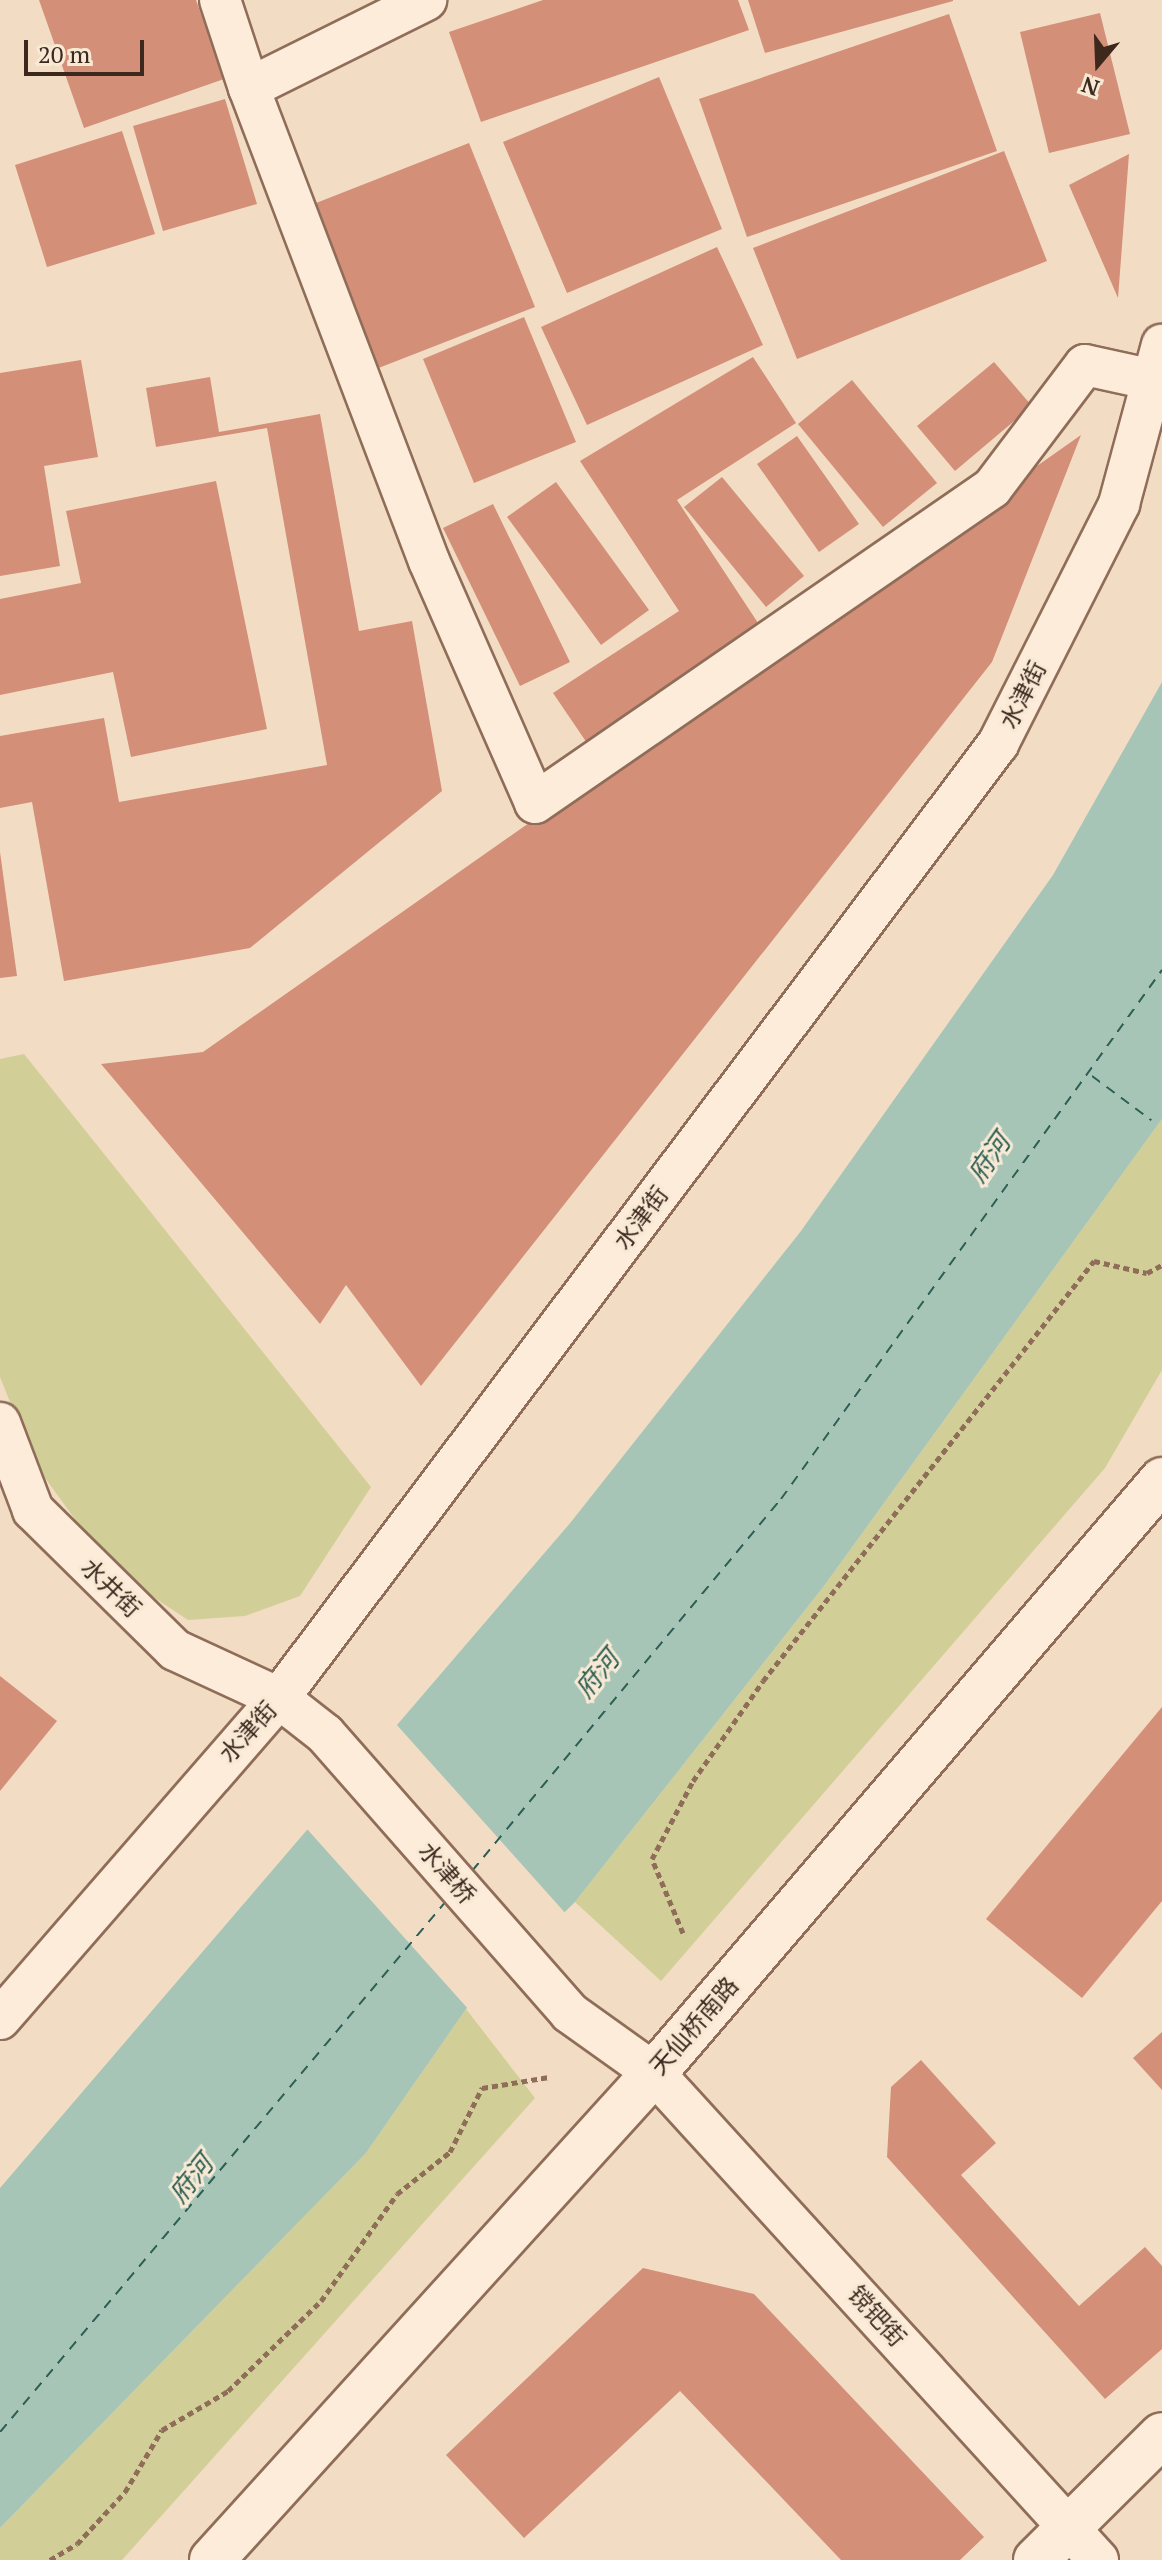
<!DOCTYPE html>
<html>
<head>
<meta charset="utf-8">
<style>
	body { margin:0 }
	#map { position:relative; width:1162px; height:2560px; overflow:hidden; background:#f2ddc4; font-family:"PT Serif","Noto Sans SC",serif }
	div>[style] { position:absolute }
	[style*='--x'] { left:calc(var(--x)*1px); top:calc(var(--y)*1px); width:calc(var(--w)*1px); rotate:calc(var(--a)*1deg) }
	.green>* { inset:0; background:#d1cf97 }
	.water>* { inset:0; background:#a6c5b7 }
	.pier>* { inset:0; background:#f2ddc4 }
	.ferry>* { height:2px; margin-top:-1px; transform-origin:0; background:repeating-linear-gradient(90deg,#2c5e53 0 10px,transparent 0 18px) }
	.building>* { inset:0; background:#d38f77 }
	.path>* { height:5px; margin-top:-2.5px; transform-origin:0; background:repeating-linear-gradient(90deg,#8f6d59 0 6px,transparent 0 10px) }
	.roads { filter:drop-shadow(2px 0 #8f6d59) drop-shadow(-2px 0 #8f6d59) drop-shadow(0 2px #8f6d59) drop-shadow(0 -2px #8f6d59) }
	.street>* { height:40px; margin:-20px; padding:0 20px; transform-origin:20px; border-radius:20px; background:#fcecd9 }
	.secondary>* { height:44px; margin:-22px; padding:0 22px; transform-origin:22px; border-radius:22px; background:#fcecd9 }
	span { translate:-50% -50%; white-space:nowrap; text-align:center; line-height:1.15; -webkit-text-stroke:6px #f8e9d5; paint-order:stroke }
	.street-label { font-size:24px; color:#3d281e }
	.water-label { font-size:26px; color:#2c5e53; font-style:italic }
	.north { position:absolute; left:1058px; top:24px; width:80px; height:80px; -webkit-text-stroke:6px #f8e9d5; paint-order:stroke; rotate:199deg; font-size:22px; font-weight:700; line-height:32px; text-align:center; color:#3d281e }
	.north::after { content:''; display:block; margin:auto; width:28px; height:36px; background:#3d281e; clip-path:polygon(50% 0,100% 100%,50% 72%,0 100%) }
	.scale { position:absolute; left:24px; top:40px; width:120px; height:36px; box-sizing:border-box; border:4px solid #3d281e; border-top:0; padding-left:10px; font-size:24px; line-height:28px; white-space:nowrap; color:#3d281e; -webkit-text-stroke:6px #f8e9d5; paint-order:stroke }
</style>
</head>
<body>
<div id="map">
	<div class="green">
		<div style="clip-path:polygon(24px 1054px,371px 1487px,300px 1596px,245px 1616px,188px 1620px,111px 1569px,35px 1464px,0 1377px,0 1059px)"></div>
		<div style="clip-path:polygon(1162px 1119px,1162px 1370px,1105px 1468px,661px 1981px,575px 1902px,824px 1586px)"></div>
		<div style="clip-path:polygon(466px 2009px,535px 2098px,122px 2560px,0 2560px,0 2528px,366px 2153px)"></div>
	</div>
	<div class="water">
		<div style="clip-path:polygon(1162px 682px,1162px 1119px,824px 1586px,575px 1902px,466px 2009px,366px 2153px,0 2528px,0 2188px,571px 1522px,801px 1231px,1053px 875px)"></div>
	</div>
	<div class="pier">
		<div style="clip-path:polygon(396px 1724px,567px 1915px,470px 2011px,307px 1829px)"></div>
	</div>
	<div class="ferry">
		<div style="--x:1092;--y:1076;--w:74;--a:36.7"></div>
		<div style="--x:472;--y:1871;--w:484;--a:-50.3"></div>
		<div style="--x:781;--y:1499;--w:652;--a:-54.24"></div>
		<div style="--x:0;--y:2432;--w:695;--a:-49.96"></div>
	</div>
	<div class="building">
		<div style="clip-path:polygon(39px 0,196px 0,224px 79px,84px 128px)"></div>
		<div style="clip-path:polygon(543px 0,738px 0,749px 30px,481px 122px,449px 32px)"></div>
		<div style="clip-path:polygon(748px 0,953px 0,953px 1px,765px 53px)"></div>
		<div style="clip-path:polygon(1100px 13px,1130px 134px,1049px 153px,1020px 32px)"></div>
		<div style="clip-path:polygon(949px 14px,997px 151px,747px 237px,699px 99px)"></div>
		<div style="clip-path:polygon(659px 77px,722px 229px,567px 293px,503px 142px)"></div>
		<div style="clip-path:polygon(225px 99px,257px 204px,163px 231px,133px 126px)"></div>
		<div style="clip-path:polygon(122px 131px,155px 234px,47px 267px,15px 165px)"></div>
		<div style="clip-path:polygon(469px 143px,535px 307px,376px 369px,311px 205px)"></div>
		<div style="clip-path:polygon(1004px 151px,1047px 261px,797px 359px,753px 248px)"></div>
		<div style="clip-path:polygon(1129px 154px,1118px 298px,1069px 185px)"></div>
		<div style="clip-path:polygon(717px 247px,763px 345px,587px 425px,541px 327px)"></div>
		<div style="clip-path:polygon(524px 317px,576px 442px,474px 483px,423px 359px)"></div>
		<div style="clip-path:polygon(753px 357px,796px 423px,677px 500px,764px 632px,589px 746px,553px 693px,679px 611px,580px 461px)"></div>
		<div style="clip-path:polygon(81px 360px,98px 457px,44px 466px,60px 566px,0 576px,0 373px)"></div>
		<div style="clip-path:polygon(994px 362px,1032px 406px,955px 471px,917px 426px)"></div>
		<div style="clip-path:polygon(210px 377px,219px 432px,320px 414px,359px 631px,412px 621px,442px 791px,250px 948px,64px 981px,32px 802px,0 808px,0 736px,104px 718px,119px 802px,327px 765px,267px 428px,156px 447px,146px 388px)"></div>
		<div style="clip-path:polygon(852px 380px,937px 483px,883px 527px,798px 424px)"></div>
		<div style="clip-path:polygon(1081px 435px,992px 662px,421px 1386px,346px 1285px,320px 1324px,101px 1064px,203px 1052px)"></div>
		<div style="clip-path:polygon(797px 436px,859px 524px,819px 552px,757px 464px)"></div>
		<div style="clip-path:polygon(722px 477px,804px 576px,766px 607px,684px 507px)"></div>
		<div style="clip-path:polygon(216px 481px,267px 729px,131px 757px,113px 672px,0 695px,0 599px,81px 583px,66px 511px)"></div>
		<div style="clip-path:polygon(556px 482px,649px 610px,601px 645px,507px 517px)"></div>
		<div style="clip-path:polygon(493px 504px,570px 662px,520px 686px,443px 528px)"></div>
		<div style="clip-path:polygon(0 852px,17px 976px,0 978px)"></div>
		<div style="clip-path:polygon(0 1676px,57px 1721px,0 1791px)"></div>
		<div style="clip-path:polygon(1162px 1707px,1162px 1901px,1082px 1998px,986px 1919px)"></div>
		<div style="clip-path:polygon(1162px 2032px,1162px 2090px,1133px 2058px)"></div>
		<div style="clip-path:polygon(921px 2060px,996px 2143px,961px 2175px,1079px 2306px,1145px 2247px,1162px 2266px,1162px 2349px,1105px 2399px,887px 2157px,891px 2087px)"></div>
		<div style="clip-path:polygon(643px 2268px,754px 2294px,984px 2537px,960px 2560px,841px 2560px,680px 2391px,524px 2538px,446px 2455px)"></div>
	</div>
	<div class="path">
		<div style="--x:683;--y:1933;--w:80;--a:-112.7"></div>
		<div style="--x:652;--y:1859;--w:88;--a:-62.3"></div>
		<div style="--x:693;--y:1781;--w:122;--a:-55"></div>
		<div style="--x:763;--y:1681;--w:535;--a:-51.76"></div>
		<div style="--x:1094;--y:1261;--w:54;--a:12.8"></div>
		<div style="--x:1147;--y:1273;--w:17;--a:-28"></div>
		<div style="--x:50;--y:2560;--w:31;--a:-31"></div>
		<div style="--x:77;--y:2544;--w:71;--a:-47.3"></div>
		<div style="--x:125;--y:2492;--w:72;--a:-59.2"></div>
		<div style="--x:162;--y:2430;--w:77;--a:-30.6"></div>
		<div style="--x:228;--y:2391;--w:129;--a:-44.1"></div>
		<div style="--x:321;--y:2301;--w:131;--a:-54.6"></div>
		<div style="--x:397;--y:2194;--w:68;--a:-38.4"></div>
		<div style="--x:450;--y:2152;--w:72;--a:-63.4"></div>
		<div style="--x:482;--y:2088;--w:68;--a:-9.3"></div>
	</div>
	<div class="roads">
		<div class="street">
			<div style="--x:220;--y:0;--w:93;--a:71.8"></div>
			<div style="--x:249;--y:88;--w:198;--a:-26.4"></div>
			<div style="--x:249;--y:88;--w:506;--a:69.17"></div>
			<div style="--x:429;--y:561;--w:264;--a:66.3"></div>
			<div style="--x:535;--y:803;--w:555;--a:-34.58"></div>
			<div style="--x:992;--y:488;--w:154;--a:-52.9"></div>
			<div style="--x:1085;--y:365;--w:70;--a:12.4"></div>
			<div style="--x:0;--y:1423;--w:93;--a:69.2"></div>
			<div style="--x:33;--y:1510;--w:199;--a:44.6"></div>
			<div style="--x:175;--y:1650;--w:115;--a:24.8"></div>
			<div style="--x:279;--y:1698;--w:58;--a:38"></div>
			<div style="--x:325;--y:1734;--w:371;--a:48.7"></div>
			<div style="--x:570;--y:2013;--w:103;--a:35.5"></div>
			<div style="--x:654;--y:2073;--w:659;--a:47.64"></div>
			<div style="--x:0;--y:2019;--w:425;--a:-49"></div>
			<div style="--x:279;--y:1698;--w:1195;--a:-53"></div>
			<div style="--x:998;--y:744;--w:269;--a:-63.2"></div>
			<div style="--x:1119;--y:504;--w:165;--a:-74.9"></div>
		</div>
		<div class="secondary">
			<div style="--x:212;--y:2560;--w:658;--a:-47.77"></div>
			<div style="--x:654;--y:2073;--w:781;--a:-49.41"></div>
			<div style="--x:1036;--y:2560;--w:177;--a:-44.8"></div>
		</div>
	</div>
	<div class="street-label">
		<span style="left:1023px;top:695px;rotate:-63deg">水津街</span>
		<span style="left:641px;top:1218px;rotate:-53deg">水津街</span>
		<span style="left:111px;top:1588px;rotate:44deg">水井街</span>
		<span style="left:248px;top:1732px;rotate:-48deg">水津街</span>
		<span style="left:447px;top:1873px;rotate:49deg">水津桥</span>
		<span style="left:694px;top:2026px;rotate:-49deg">天仙桥南路</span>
		<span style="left:877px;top:2316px;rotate:48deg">镋钯街</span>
	</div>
	<div class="water-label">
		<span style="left:989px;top:1158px;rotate:-55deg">府河</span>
		<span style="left:597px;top:1674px;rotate:-51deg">府河</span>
		<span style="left:191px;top:2179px;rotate:-51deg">府河</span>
	</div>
	<div class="north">N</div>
	<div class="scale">20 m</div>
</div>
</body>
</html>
